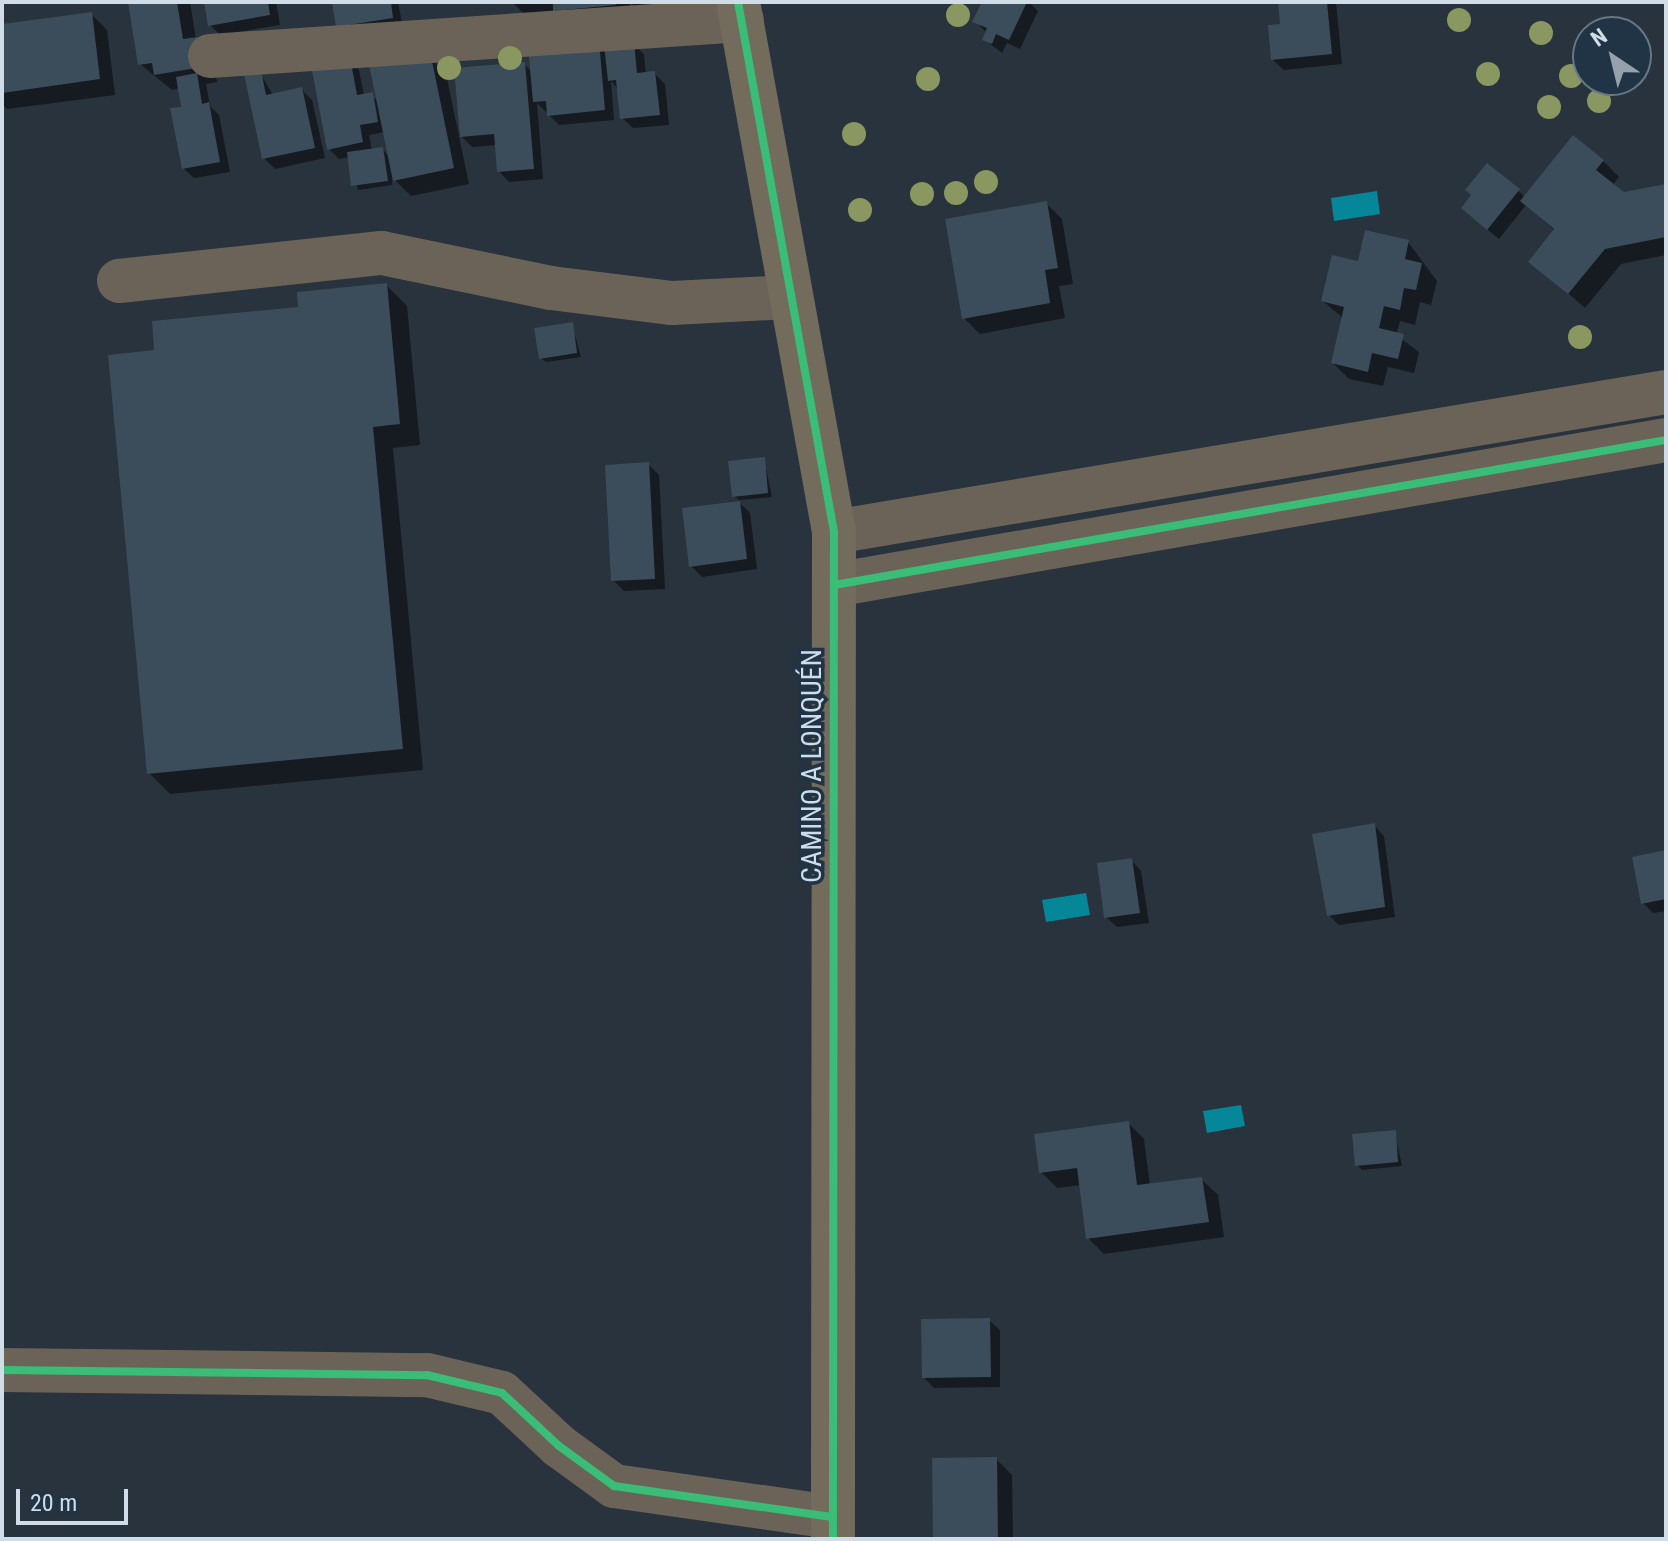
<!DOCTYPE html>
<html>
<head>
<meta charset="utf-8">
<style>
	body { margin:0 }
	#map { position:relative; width:1668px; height:1541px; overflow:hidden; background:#28333d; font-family:"Roboto Condensed",sans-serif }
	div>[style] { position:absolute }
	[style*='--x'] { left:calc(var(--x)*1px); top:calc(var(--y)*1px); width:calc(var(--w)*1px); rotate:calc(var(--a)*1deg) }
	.water>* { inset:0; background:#058699 }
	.shadow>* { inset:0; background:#0007 }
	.building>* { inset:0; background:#3b4c5a }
	.minor>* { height:44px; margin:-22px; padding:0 22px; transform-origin:22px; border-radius:22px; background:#6b6357 }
	.major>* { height:44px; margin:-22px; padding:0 22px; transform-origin:22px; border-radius:22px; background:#736b5c }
	.cycleway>* { height:8px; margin:-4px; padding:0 4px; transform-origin:4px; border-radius:4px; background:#3abd76 }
	.trees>* { width:24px; height:24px; margin:-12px; border-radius:50%; background:#8a9760 }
	span { translate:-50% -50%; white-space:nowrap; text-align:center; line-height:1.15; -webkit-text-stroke:7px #203445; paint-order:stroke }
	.street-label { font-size:28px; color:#d0dce8 }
	.frame { position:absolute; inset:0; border:4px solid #d0dce8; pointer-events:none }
	.north { position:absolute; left:1572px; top:16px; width:80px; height:80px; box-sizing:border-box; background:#203445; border:2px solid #667786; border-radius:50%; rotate:325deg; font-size:22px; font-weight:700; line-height:32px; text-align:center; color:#d0dce8 }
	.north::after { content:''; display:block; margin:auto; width:28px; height:36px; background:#95a1ac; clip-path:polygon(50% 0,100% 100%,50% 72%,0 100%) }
	.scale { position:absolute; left:16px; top:1489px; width:112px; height:36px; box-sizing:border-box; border:4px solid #d0dce8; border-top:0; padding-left:10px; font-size:24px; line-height:28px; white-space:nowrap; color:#d0dce8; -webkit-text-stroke:6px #203445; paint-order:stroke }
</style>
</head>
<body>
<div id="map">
	<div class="water">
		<div style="clip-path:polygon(1377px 191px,1380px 214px,1334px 221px,1331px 198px)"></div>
		<div style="clip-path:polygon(1086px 893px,1090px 915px,1046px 922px,1042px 900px)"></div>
		<div style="clip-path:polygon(1241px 1105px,1245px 1126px,1207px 1133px,1203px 1111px)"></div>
	</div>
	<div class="shadow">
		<div style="clip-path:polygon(131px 2px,190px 2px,196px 39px,213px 55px,217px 82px,206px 84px,210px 106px,219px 115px,230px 172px,194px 178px,183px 168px,180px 88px,172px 90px,140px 64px)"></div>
		<div style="clip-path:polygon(206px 2px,276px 2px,280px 25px,220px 35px,210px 25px)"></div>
		<div style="clip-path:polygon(334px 2px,398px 2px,403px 28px,349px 37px)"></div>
		<div style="clip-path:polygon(512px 2px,630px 2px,631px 21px,524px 14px)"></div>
		<div style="clip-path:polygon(630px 2px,668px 2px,636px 8px)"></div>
		<div style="clip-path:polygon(984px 2px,1029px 2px,1038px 11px,1020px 49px,1007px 43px,1002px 53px,984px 39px,987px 33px,975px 21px)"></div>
		<div style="clip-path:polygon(1280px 2px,1336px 2px,1342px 64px,1284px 70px,1273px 60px,1283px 26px)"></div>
		<div style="clip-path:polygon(91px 14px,107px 30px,115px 95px,7px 109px,2px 104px,2px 26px)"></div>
		<div style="clip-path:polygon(633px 44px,644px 54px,646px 74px,654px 73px,665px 84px,669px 125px,633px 128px,622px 118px,619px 90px,611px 81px,614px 120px,559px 125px,537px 103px,543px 179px,509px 182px,499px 171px,497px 145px,472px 147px,459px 134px,524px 64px,533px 73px,530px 48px)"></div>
		<div style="clip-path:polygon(evenodd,430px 58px,446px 74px,469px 184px,411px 196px,395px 180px,393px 169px,392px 185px,358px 190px,349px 157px,339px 159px,329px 149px,349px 59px,359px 70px,364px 95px,378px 100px,430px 58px,385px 132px,390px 157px,382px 149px,372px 150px,369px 135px,385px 132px)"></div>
		<div style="clip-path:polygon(260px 73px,273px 95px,301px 89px,312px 100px,325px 158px,275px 169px,264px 158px)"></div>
		<div style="clip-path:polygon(1603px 161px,1619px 177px,1612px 186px,1623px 194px,1666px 186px,1666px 255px,1621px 264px,1585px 308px,1531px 261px,1555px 231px,1526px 205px,1499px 239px,1474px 218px,1518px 191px,1525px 197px)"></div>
		<div style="clip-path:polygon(1046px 203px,1062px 219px,1073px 284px,1059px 286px,1065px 318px,980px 334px,964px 318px)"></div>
		<div style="clip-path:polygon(1408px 242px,1437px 281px,1431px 305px,1420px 302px,1415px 325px,1400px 321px,1396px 335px,1419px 352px,1414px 373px,1388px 367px,1383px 386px,1349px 379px,1333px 363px,1343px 318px,1323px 301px,1360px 264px)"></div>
		<div style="clip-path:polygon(386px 285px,407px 306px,420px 445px,393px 448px,423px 770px,170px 794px,149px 773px,157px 352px)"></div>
		<div style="clip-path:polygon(572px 325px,581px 357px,546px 362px,541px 358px)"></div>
		<div style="clip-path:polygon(764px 459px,772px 497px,739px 500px,734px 496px)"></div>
		<div style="clip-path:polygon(648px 464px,659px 475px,665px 589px,624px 591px,613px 580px)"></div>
		<div style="clip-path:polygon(740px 503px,750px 513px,757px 569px,702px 577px,691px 566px)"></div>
		<div style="clip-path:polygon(1374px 825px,1384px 836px,1395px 917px,1339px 925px,1329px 915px)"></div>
		<div style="clip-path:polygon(1666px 852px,1666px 911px,1653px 913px,1643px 903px)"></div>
		<div style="clip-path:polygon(1131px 860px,1141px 871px,1149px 923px,1117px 927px,1106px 917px)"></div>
		<div style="clip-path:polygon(1128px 1123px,1144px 1139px,1150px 1185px,1201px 1179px,1218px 1195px,1224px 1237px,1104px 1254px,1088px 1238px,1081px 1185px,1057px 1188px,1041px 1172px)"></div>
		<div style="clip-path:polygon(1395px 1132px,1402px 1166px,1362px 1170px,1357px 1165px)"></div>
		<div style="clip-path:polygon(989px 1320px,1000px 1330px,1000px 1387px,934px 1388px,924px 1378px)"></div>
		<div style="clip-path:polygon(996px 1459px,1012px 1475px,1013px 1539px,935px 1539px)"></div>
	</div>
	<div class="building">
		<div style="clip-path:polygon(128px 2px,177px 2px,183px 39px,198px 37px,202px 67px,154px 75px,152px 63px,138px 65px)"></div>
		<div style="clip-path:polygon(204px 2px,268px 2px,270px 15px,208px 26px)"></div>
		<div style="clip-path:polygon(332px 2px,391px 2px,393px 18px,336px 27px)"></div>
		<div style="clip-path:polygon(553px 2px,616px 2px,616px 5px,553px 11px)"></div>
		<div style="clip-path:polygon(982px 2px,1027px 2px,1009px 40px,996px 34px,992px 44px,982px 40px,987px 28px,972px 22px)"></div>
		<div style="clip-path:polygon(1278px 2px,1327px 2px,1332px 54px,1271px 60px,1268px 25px,1280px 24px)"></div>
		<div style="clip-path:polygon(92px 12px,100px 79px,2px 93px,2px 24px)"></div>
		<div style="clip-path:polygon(599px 40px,605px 110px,547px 116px,546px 101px,533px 102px,528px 46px)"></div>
		<div style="clip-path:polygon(634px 42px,637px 73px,655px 71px,660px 115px,620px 119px,616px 80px,608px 81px,604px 45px)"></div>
		<div style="clip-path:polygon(367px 55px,431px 56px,454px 168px,393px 181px)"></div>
		<div style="clip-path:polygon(350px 57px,357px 95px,373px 92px,378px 122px,360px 125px,363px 142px,327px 150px,311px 65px)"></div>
		<div style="clip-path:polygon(525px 62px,534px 169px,497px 172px,494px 134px,460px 137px,454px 68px)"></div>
		<div style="clip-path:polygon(261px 70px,266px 95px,302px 87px,315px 148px,262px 159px,244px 74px)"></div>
		<div style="clip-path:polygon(197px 73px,202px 104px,209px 102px,220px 162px,182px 169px,170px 108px,181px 107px,176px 77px)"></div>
		<div style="clip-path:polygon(1573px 135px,1604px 160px,1596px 170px,1624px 192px,1666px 184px,1666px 237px,1605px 249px,1568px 294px,1528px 262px,1554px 229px,1520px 201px)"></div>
		<div style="clip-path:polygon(383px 147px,388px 181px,351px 186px,347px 152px)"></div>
		<div style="clip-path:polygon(1487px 163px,1520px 189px,1487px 230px,1461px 208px,1471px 195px,1465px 190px)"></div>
		<div style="clip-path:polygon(1047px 201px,1058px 268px,1045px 270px,1050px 303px,962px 319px,945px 219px)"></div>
		<div style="clip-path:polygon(1365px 230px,1409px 240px,1405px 259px,1422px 263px,1416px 290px,1404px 288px,1400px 310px,1384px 306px,1379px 328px,1404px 334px,1398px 359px,1372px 353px,1368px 372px,1331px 363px,1344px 307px,1321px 301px,1332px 255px,1358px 261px)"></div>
		<div style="clip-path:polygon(387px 283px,400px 424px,373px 427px,403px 749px,147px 774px,108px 355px,154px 350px,152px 321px,298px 307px,297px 292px)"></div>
		<div style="clip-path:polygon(573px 322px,577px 353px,539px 359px,534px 328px)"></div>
		<div style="clip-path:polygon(765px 457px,768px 493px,732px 497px,728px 461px)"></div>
		<div style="clip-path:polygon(649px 462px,655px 579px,611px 581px,605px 465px)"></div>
		<div style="clip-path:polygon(740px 501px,747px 559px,689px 567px,682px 508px)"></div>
		<div style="clip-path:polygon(1375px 823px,1385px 907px,1327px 916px,1312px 834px)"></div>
		<div style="clip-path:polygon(1666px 850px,1666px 899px,1641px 904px,1632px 857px)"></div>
		<div style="clip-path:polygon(1132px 858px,1140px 913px,1104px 918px,1097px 863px)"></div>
		<div style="clip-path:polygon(1129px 1121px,1137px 1185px,1202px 1177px,1209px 1222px,1086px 1239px,1077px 1168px,1039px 1173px,1034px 1134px)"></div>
		<div style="clip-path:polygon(1396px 1130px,1398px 1162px,1355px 1166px,1352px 1134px)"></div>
		<div style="clip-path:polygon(990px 1318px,991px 1377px,922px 1378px,921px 1319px)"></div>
		<div style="clip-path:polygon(997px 1457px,998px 1539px,933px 1539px,932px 1458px)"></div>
	</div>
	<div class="minor">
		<div style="--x:210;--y:56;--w:533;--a:-3.87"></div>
		<div style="--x:119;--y:281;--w:264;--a:-6.1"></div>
		<div style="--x:382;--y:253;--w:173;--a:11.7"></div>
		<div style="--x:551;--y:288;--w:122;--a:7.1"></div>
		<div style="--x:672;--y:303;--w:118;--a:-2.9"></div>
		<div style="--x:834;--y:532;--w:844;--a:-9.55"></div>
		<div style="--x:834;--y:585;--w:845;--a:-9.89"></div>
		<div style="--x:2;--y:1370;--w:425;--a:0.7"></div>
		<div style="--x:427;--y:1375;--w:77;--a:13.5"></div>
		<div style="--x:502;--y:1393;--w:78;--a:42.9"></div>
		<div style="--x:559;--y:1446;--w:68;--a:36"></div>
		<div style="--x:614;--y:1486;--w:220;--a:8.1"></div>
	</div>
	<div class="major">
		<div style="--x:738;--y:2;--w:539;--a:79.73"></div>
		<div style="--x:834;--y:532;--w:1007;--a:90.06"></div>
	</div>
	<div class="cycleway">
		<div style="--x:738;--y:2;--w:539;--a:79.73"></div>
		<div style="--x:834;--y:532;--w:1007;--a:90.06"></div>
		<div style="--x:834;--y:585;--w:845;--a:-9.89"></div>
		<div style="--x:2;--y:1370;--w:425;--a:0.7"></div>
		<div style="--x:427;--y:1375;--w:77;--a:13.5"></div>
		<div style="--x:502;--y:1393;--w:78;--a:42.9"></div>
		<div style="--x:559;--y:1446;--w:68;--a:36"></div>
		<div style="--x:614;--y:1486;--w:220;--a:8.1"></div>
	</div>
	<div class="trees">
		<div style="left:958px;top:15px"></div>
		<div style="left:1459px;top:20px"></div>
		<div style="left:1541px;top:33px"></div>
		<div style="left:510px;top:58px"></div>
		<div style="left:449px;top:68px"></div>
		<div style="left:1488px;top:74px"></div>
		<div style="left:1571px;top:76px"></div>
		<div style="left:928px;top:79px"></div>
		<div style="left:1599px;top:101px"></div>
		<div style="left:1549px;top:107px"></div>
		<div style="left:854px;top:134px"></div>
		<div style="left:986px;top:182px"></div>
		<div style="left:956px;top:193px"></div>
		<div style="left:922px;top:194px"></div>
		<div style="left:860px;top:210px"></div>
		<div style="left:1580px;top:337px"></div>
	</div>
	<div class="street-label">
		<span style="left:812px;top:766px;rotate:-90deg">CAMINO A LONQUÉN</span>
	</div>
	<div class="frame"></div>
	<div class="north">N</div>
	<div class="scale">20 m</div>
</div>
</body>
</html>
